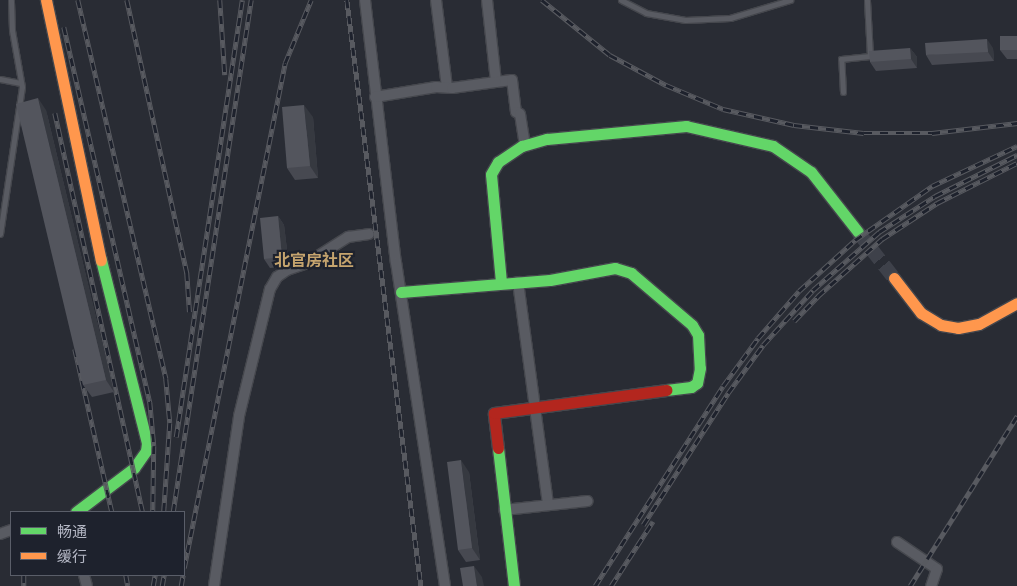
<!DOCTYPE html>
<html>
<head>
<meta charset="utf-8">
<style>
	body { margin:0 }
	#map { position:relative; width:1017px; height:586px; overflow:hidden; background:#292c34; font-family:Helvetica,"Noto Sans SC",sans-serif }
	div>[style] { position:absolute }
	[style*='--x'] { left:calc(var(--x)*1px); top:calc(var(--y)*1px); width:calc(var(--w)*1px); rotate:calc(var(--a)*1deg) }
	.secondary-tunnel>* { height:14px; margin-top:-7px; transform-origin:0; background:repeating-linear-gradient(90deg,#3e414a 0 14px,transparent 0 21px) }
	.roads { filter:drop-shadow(1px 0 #45474d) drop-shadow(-1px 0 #45474d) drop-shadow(0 1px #45474d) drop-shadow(0 -1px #45474d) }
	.lane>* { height:5px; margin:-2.5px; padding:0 2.5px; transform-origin:2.5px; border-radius:2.5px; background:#595b62 }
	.street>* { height:10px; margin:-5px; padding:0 5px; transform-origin:5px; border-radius:5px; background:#595b62 }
	.fast>* { height:11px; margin:-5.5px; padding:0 5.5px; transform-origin:5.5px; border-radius:5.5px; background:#63d668 }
	.slow>* { height:11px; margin:-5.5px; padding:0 5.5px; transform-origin:5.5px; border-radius:5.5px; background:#ff974d }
	.jam>* { height:11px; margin:-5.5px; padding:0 5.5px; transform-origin:5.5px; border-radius:5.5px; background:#b3261e }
	.rail>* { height:4.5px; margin-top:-2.25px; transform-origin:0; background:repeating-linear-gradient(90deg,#1e222d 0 8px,#585a60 0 16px); box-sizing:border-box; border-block:1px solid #585a60 }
	.wall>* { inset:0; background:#474951 }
	.shaded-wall>* { inset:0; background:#363940 }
	.building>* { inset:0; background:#53555d }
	span { translate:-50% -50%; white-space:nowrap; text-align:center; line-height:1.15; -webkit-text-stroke:4.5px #1e222d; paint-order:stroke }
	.neighbourhood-label { font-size:16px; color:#c5a46e; font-weight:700 }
	.legend { position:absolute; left:10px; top:511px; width:175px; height:65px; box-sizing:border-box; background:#1e222d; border:1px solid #5a5e69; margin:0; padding:6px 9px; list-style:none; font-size:15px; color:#b4b7c4 }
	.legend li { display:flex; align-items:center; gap:10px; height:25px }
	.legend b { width:25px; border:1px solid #5a5e69 }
</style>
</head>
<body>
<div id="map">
	<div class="secondary-tunnel">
		<div style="--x:858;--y:232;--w:58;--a:52"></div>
	</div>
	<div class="roads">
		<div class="lane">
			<div style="--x:621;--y:0;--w:28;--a:27"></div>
			<div style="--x:646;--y:13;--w:40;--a:10"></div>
			<div style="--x:685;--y:20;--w:45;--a:-2.5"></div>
			<div style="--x:730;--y:18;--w:63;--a:-16.7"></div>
			<div style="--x:0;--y:79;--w:21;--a:11"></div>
			<div style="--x:843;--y:92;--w:33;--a:-93"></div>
			<div style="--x:841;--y:59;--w:29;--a:-6"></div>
			<div style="--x:870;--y:56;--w:56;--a:-93.1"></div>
			<div style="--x:0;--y:234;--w:149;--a:-81.5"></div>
			<div style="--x:22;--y:87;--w:58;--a:-100"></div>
			<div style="--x:12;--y:30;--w:30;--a:-92"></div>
		</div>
		<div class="street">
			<div style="--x:365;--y:0;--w:264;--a:83.3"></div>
			<div style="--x:396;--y:262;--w:328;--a:81.4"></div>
			<div style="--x:436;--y:0;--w:88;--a:82.8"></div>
			<div style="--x:487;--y:0;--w:82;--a:83.7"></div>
			<div style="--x:496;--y:82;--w:16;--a:-7"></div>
			<div style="--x:512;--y:80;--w:32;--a:83"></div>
			<div style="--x:516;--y:112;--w:4;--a:27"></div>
			<div style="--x:520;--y:114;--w:31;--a:81"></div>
			<div style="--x:375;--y:97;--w:62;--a:-9.3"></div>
			<div style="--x:436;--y:87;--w:16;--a:4"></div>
			<div style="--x:452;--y:88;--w:44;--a:-7.8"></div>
			<div style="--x:518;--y:282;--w:225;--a:82.3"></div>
			<div style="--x:504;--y:510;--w:84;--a:-6.1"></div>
			<div style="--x:0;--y:534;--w:12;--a:-20"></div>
			<div style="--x:897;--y:542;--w:48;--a:34"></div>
			<div style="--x:937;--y:569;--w:18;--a:109"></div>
			<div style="--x:84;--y:575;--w:11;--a:75"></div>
			<div style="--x:214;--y:586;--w:172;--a:-81.6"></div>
			<div style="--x:239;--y:416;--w:131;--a:-76.3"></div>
			<div style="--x:270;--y:289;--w:14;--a:-60"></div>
			<div style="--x:277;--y:277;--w:12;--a:-35"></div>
			<div style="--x:287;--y:270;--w:21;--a:-19"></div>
			<div style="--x:307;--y:263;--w:49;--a:-32.4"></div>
			<div style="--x:348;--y:237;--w:21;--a:-8"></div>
		</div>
		<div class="fast">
			<div style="--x:501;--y:282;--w:108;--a:-95.3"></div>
			<div style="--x:491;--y:174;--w:14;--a:-60"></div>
			<div style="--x:498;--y:162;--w:29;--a:-34"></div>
			<div style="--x:522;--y:146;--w:26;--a:-16"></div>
			<div style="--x:547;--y:139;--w:140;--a:-5.3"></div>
			<div style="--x:686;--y:126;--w:89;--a:12.9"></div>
			<div style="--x:773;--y:146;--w:46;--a:34.4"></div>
			<div style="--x:811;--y:172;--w:76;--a:51.9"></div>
			<div style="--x:401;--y:292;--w:149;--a:-4.6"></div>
			<div style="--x:550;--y:280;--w:66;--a:-10.5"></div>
			<div style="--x:615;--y:268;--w:17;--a:17"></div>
			<div style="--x:631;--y:273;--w:80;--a:40.4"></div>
			<div style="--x:692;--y:325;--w:12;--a:59"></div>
			<div style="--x:698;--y:335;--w:33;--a:87"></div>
			<div style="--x:700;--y:368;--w:15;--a:101"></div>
			<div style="--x:697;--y:383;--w:7;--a:146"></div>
			<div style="--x:691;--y:387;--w:25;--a:173"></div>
			<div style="--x:498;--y:448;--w:139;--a:83.4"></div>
			<div style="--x:76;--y:512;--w:73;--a:-37.2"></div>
			<div style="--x:134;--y:468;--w:21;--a:-55"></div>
			<div style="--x:146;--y:451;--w:8;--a:-83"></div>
			<div style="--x:147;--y:443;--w:189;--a:-104.1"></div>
		</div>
		<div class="slow">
			<div style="--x:46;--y:0;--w:266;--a:78.1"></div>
			<div style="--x:894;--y:278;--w:44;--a:52.4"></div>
			<div style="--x:921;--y:313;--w:23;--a:31"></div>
			<div style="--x:941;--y:325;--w:17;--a:10"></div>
			<div style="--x:958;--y:328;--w:21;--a:-11"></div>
			<div style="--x:979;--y:324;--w:43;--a:-28.9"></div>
		</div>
		<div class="jam">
			<div style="--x:498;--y:448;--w:35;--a:-97"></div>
			<div style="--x:494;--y:413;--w:174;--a:-7.6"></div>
		</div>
	</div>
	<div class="rail">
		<div style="--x:78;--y:0;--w:389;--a:76.9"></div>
		<div style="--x:166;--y:379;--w:44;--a:84.8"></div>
		<div style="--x:170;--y:423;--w:89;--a:93.9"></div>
		<div style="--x:127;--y:0;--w:280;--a:77.6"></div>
		<div style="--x:187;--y:273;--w:39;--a:86"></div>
		<div style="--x:220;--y:0;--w:75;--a:86.2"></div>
		<div style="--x:347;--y:0;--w:591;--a:82.8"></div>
		<div style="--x:542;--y:0;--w:87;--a:39"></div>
		<div style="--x:610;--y:55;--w:64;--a:28.2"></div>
		<div style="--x:666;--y:85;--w:62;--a:22.8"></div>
		<div style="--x:723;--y:109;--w:73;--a:12.7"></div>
		<div style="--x:794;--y:125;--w:70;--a:6.5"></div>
		<div style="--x:864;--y:133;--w:68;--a:0"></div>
		<div style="--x:932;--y:133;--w:86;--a:-6.7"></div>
		<div style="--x:64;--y:27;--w:385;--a:77.1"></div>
		<div style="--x:150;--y:402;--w:44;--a:84.8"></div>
		<div style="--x:154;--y:446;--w:66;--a:90.9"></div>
		<div style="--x:55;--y:113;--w:409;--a:77.6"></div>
		<div style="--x:794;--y:321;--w:35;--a:-46"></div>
		<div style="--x:818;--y:296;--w:86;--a:-41.7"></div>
		<div style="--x:882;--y:239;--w:66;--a:-33.2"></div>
		<div style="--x:937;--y:203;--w:89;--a:-26.6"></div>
		<div style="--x:75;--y:349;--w:167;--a:77.2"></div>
		<div style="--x:176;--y:437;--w:442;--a:-81.4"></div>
		<div style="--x:173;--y:512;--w:518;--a:-81.34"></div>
		<div style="--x:643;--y:525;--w:157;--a:-57.2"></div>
		<div style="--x:728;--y:393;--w:59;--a:-53.9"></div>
		<div style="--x:763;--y:345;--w:74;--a:-47.7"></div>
		<div style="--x:813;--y:290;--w:88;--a:-41.3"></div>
		<div style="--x:879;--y:232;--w:67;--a:-32.7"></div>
		<div style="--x:935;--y:196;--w:92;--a:-26.6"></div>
		<div style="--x:184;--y:568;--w:515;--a:-78.69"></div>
		<div style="--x:285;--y:63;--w:68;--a:-67.6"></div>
		<div style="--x:24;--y:575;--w:11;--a:90"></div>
		<div style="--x:126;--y:575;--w:11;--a:80"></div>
		<div style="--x:153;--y:586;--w:11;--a:-80"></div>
		<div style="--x:162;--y:586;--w:11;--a:-80"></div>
		<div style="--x:181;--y:586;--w:11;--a:-80"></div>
		<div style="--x:595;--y:586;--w:237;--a:-57.4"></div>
		<div style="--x:723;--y:386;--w:59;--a:-53.9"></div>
		<div style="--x:758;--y:338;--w:62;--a:-48.9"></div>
		<div style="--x:799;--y:291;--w:76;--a:-42.3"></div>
		<div style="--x:855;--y:240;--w:94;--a:-35"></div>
		<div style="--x:932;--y:186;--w:94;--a:-25.2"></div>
		<div style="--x:611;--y:586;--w:77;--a:-57.1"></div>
		<div style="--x:910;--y:586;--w:201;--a:-57.8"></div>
	</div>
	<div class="wall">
		<div style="clip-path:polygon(1017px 36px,1017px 59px,1007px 59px,1000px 50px)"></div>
		<div style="clip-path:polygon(910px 48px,917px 57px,917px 68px,876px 71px,870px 62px)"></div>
		<div style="clip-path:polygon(993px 48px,994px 61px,932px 65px,926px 55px)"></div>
		<div style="clip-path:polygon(46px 110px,114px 392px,92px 397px,83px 385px)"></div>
		<div style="clip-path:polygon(313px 117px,318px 178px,295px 180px,287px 168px)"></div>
		<div style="clip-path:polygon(278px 216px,284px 225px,289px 266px,270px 268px,264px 259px)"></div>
		<div style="clip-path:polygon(469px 472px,480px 560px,466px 562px,458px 550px)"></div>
	</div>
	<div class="shaded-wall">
		<div style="clip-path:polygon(987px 39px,993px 48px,994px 61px,988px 52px)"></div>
		<div style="clip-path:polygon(910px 48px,917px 57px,917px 68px,911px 59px)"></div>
		<div style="clip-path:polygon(38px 98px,46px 110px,114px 392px,106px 380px)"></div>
		<div style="clip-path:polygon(304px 105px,313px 117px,318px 178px,310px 166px)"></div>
		<div style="clip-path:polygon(278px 216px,284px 225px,289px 266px,282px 257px)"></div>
		<div style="clip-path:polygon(461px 460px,469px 472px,480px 560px,472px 548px)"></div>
		<div style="clip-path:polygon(474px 566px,482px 577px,484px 586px,477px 586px)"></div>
	</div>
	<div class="building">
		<div style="clip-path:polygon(1000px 36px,1017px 36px,1017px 50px,1000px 50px)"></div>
		<div style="clip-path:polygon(987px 39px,988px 52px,926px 55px,925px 43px)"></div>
		<div style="clip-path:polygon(910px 48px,911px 59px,870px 62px,869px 51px)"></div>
		<div style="clip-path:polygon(38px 98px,106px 380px,83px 385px,16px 104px)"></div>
		<div style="clip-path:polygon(304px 105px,310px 166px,287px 168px,282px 107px)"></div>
		<div style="clip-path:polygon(278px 216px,282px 257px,264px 259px,260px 218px)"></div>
		<div style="clip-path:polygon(461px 460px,472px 548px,458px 550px,447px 462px)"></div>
		<div style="clip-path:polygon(474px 566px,477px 586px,463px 586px,460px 568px)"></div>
	</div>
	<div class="neighbourhood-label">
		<span style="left:314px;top:261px">北官房社区</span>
	</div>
	<ul class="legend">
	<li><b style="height:6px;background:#63d668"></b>畅通</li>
	<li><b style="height:6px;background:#ff974d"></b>缓行</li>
	</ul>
</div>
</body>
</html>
